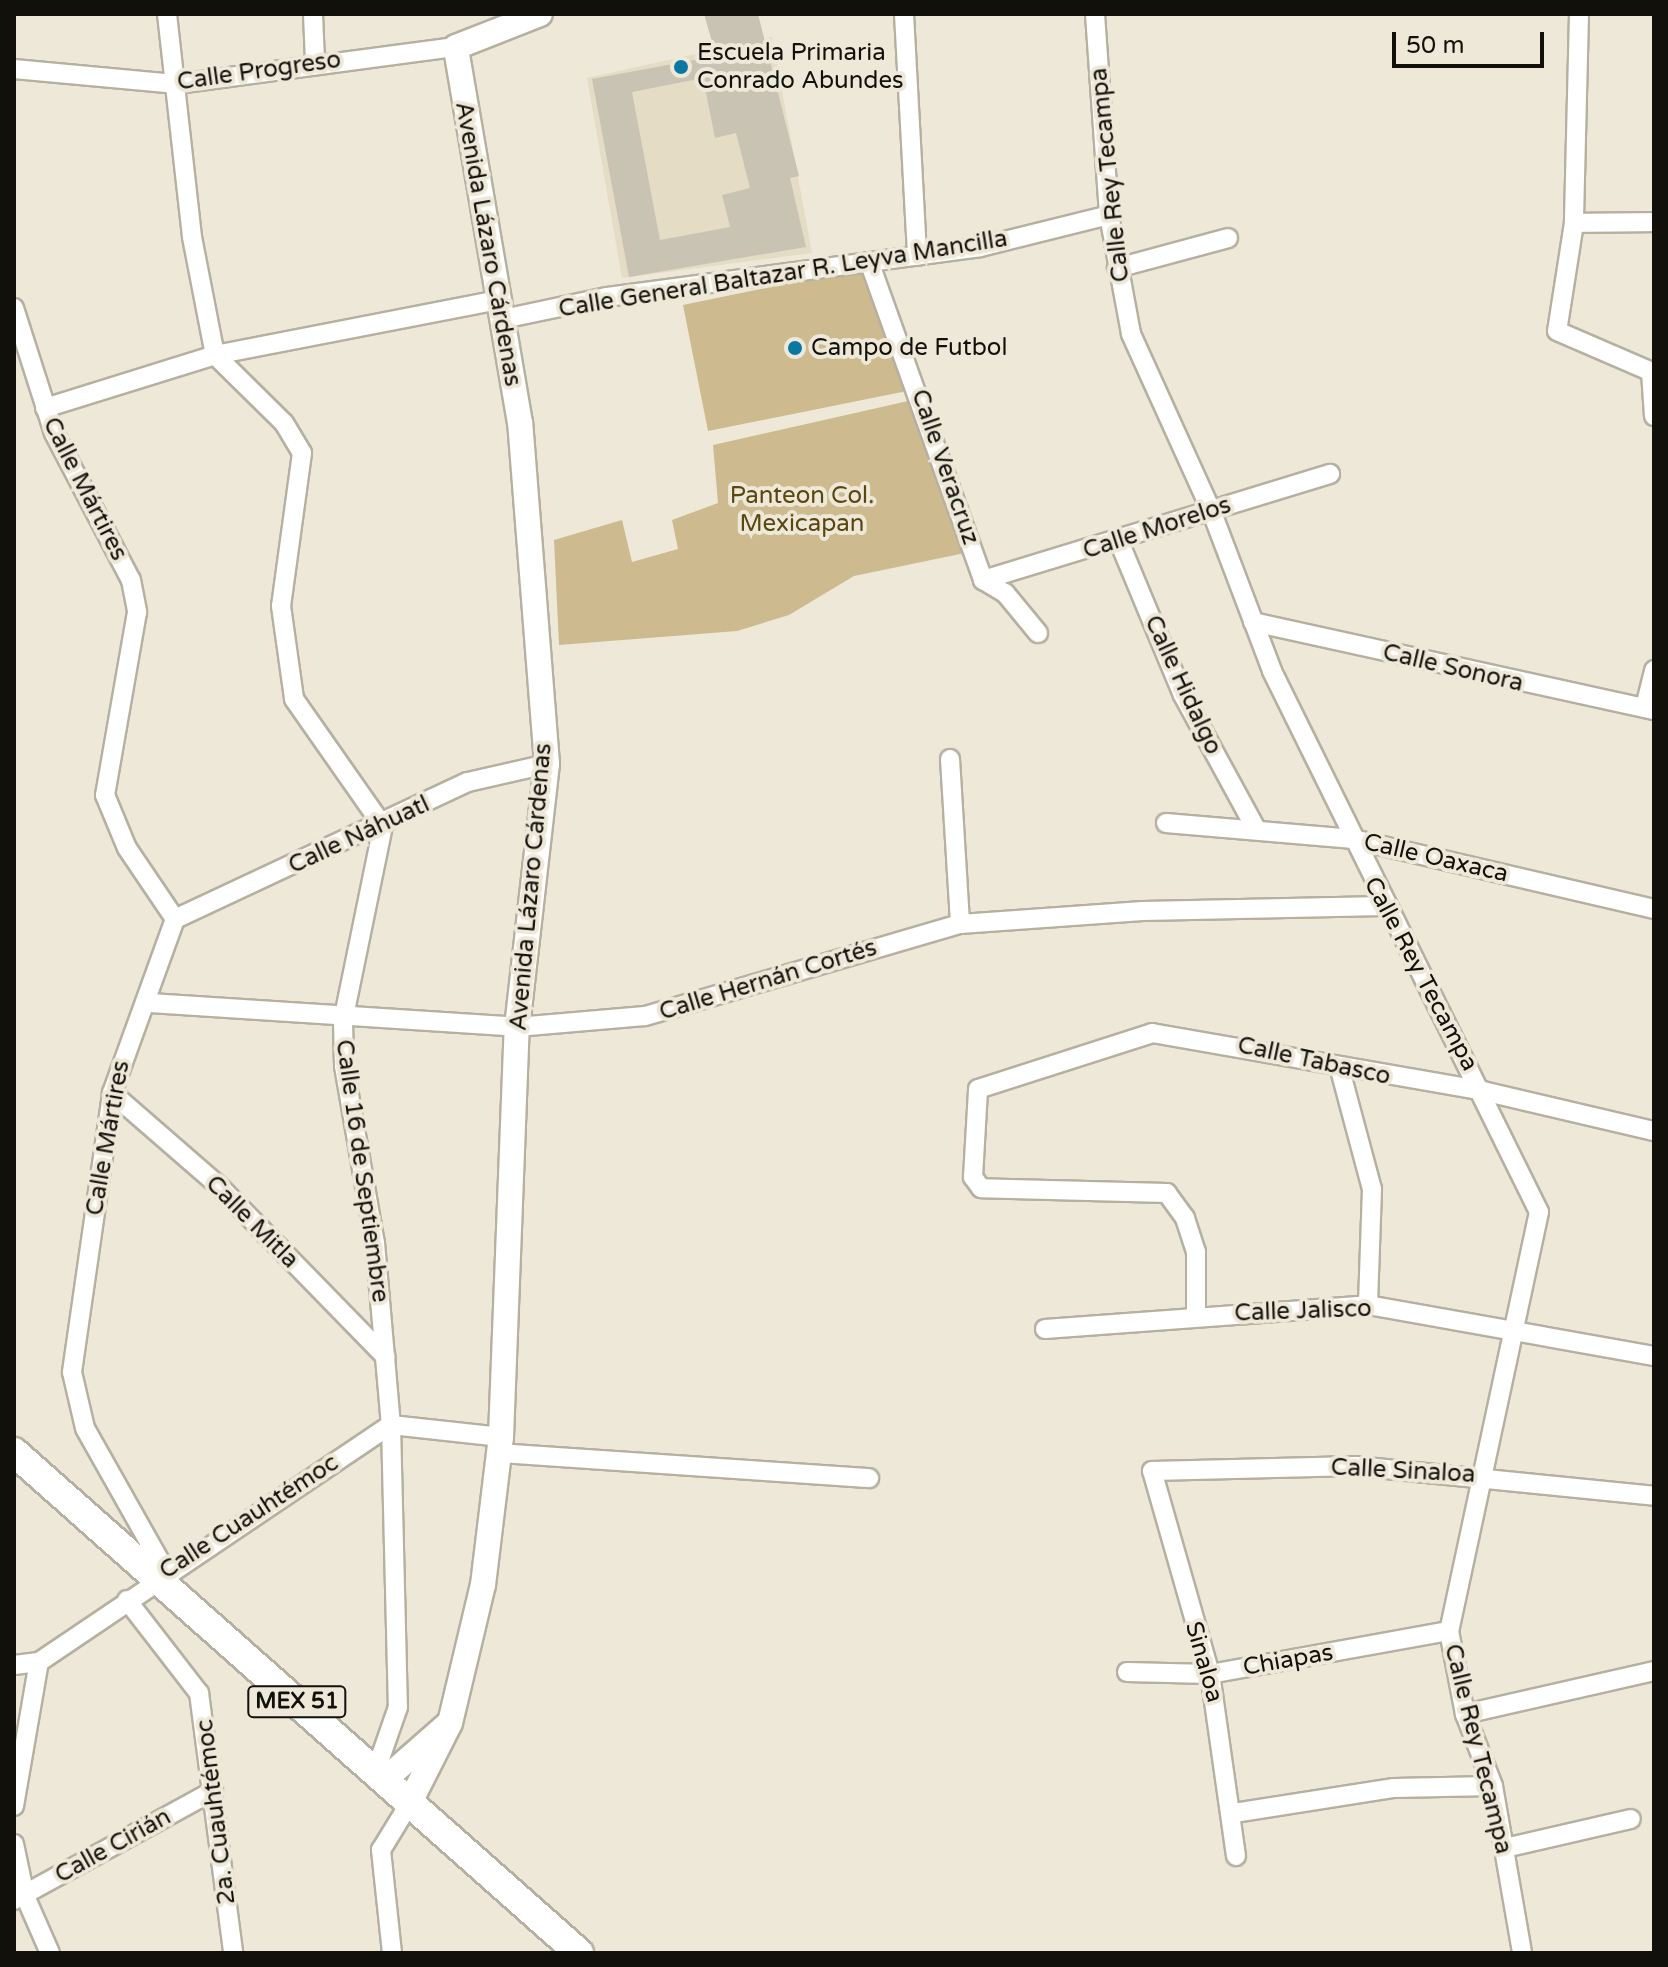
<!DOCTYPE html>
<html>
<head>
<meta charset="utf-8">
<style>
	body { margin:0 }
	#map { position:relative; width:1668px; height:1967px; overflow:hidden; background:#eee8d8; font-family:"Varela Round",sans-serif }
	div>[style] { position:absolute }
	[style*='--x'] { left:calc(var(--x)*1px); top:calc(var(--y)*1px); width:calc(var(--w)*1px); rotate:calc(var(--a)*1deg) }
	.built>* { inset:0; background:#e5dcc5 }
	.green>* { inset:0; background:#cdbb8f }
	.building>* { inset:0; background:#c9c3b3 }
	.roads { filter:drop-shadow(2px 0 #b6b0a1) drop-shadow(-2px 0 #b6b0a1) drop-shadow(0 2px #b6b0a1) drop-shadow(0 -2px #b6b0a1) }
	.minor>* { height:18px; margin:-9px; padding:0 9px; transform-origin:9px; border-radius:9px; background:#fff }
	.secondary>* { height:24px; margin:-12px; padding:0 12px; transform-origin:12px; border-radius:12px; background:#fff }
	.primary>* { height:28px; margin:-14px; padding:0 14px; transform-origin:14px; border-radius:14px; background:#fff }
	.dots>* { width:22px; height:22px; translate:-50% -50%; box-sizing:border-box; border:4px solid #eee8d8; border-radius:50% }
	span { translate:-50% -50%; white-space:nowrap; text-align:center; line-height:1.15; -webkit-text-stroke:8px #eee8d8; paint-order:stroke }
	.shield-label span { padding:2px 6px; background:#eee8d8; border:2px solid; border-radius:6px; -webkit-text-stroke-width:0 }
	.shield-label { font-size:22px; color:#12100b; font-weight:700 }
	.poi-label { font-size:24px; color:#12100b }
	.left { translate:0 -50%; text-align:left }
	.street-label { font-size:24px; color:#12100b }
	.park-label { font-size:24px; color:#5a4710 }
	.frame { position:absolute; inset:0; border:16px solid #12100b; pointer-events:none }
	.scale { position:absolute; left:1392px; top:32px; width:152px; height:36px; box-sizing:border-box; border:4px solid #12100b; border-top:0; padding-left:10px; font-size:24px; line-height:28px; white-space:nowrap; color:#12100b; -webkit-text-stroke:6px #eee8d8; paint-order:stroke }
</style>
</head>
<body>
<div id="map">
	<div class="built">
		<div style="clip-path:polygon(772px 37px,812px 253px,622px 278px,587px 78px)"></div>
	</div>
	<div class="green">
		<div style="clip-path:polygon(882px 264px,907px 391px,708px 431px,683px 305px)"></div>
		<div style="clip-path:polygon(917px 399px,965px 553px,854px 576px,789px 615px,737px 631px,559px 645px,554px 540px,622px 520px,632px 562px,678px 549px,672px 520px,718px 503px,713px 445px)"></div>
	</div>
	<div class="building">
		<div style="clip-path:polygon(evenodd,704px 14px,758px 14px,799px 176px,790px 178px,806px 247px,629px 277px,592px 79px,716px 56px,704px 14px,703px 78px,715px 138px,736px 133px,750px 188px,722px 195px,730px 227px,660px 240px,632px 92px,703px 78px)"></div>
	</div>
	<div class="roads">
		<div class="minor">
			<div style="--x:167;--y:14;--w:224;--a:83.6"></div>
			<div style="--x:192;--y:237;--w:120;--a:79"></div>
			<div style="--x:215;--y:355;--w:97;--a:44.6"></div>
			<div style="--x:284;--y:423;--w:35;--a:59"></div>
			<div style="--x:302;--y:453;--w:154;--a:97.8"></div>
			<div style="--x:281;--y:606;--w:94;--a:82"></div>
			<div style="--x:294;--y:699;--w:155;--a:55"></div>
			<div style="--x:383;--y:826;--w:199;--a:101.6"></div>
			<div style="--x:343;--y:1021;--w:45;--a:88.7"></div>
			<div style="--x:344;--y:1066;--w:180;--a:80.1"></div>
			<div style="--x:375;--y:1243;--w:183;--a:85"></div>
			<div style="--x:391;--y:1425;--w:282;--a:88.6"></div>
			<div style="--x:398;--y:1707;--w:70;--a:109.2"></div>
			<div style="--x:313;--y:14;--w:48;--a:87.6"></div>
			<div style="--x:904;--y:14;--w:242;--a:86.9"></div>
			<div style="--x:1095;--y:14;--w:201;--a:86"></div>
			<div style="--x:1109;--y:215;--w:121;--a:79.5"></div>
			<div style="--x:1131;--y:334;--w:193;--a:65.6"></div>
			<div style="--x:1211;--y:510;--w:172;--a:69.2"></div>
			<div style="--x:1272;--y:671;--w:603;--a:63.73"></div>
			<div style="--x:1539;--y:1212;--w:429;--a:102.1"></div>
			<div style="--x:1449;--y:1631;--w:85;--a:79.1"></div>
			<div style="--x:1465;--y:1714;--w:77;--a:68.7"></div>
			<div style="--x:1493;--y:1786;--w:169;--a:80.1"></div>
			<div style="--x:1579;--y:14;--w:209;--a:91.4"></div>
			<div style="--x:1574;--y:223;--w:109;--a:98.9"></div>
			<div style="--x:1557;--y:331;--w:106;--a:23.4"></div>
			<div style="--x:14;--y:69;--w:164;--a:5.3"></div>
			<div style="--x:177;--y:84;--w:281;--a:-7.6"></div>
			<div style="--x:1574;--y:223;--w:80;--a:-0.7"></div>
			<div style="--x:870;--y:264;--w:336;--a:70.3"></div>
			<div style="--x:1117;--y:268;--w:115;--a:-15.1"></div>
			<div style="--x:14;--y:308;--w:131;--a:72.3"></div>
			<div style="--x:54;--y:433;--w:166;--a:62.4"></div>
			<div style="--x:131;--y:580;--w:33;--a:79"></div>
			<div style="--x:137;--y:612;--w:186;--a:99.9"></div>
			<div style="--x:105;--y:795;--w:57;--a:67.5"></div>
			<div style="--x:127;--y:848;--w:86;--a:55.9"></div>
			<div style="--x:503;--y:319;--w:106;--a:-11.9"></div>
			<div style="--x:607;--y:297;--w:376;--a:-7.6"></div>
			<div style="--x:980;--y:247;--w:133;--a:-13.9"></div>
			<div style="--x:1651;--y:372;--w:44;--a:86.1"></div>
			<div style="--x:45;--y:408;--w:178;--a:-17.3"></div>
			<div style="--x:215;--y:355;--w:288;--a:-11"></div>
			<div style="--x:1118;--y:539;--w:169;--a:67.4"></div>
			<div style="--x:1183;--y:695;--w:150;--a:61.4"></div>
			<div style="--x:983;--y:580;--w:363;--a:-17"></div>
			<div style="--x:983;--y:580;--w:26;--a:31"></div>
			<div style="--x:1005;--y:593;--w:52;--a:50.5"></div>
			<div style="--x:1253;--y:622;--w:411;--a:12.4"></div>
			<div style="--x:1645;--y:707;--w:38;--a:-76"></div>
			<div style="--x:950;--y:759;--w:165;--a:86.5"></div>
			<div style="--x:1166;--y:823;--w:188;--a:4.9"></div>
			<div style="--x:1353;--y:839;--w:309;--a:13.1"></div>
			<div style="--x:175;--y:919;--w:323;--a:-25.1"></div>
			<div style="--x:468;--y:782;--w:81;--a:-12.8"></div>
			<div style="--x:150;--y:1003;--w:368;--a:3.7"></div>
			<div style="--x:517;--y:1027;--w:128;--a:-4.9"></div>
			<div style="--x:645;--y:1016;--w:328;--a:-16.3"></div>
			<div style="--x:960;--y:924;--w:183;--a:-4.1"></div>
			<div style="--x:1143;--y:911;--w:241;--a:-1.2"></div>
			<div style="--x:1339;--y:1066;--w:127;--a:75"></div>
			<div style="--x:1372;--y:1189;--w:116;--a:92"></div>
			<div style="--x:112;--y:1093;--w:140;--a:41"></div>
			<div style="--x:218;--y:1185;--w:240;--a:45.7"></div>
			<div style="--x:1196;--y:1314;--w:62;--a:-90"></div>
			<div style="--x:1196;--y:1252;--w:36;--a:-108"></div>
			<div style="--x:1185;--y:1218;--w:31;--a:-126"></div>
			<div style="--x:1167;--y:1193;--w:186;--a:-178.5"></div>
			<div style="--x:981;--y:1188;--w:14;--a:-126"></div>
			<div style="--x:973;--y:1177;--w:88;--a:-86.7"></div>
			<div style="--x:978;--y:1089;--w:183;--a:-17.8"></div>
			<div style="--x:1152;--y:1033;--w:336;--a:9.9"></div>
			<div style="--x:1483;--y:1091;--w:176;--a:13.2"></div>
			<div style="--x:1045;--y:1329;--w:324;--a:-4.2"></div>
			<div style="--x:1368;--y:1305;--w:291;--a:10.1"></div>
			<div style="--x:499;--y:1453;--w:371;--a:3.9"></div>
			<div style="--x:166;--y:1572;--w:165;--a:-119.4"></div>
			<div style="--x:85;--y:1428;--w:57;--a:-103.1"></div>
			<div style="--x:72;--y:1372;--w:282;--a:-81.8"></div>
			<div style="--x:112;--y:1093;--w:185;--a:-70.1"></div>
			<div style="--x:127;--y:1600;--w:118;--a:52.3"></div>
			<div style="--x:199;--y:1693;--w:262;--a:82.5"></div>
			<div style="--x:14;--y:1665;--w:25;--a:-7"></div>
			<div style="--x:39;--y:1662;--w:424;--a:-34"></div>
			<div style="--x:391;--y:1425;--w:111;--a:6.2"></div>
			<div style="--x:1127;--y:1672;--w:83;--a:1.4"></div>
			<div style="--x:1210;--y:1674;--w:243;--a:-10.2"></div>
			<div style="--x:1465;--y:1714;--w:194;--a:-12.8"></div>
			<div style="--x:14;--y:1806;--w:146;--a:-80.2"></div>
			<div style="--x:1234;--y:1813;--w:162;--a:-8.9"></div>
			<div style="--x:1394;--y:1788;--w:99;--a:-1.2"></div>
			<div style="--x:14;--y:1844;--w:53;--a:78.1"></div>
			<div style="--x:25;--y:1896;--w:62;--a:66.3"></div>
			<div style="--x:1505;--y:1848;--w:129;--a:-13"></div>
			<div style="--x:1236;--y:1856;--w:184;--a:-98.1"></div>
			<div style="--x:1210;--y:1674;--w:211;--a:-105.9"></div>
			<div style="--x:1152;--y:1471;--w:204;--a:-1.4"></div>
			<div style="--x:1356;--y:1466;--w:300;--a:5.7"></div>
			<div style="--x:14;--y:1900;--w:227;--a:-28.7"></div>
			<div style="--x:392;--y:1953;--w:104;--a:-96.1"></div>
			<div style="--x:381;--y:1850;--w:52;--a:-58.5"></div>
		</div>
		<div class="secondary">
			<div style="--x:383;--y:1781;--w:86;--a:-41.2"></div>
			<div style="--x:408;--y:1806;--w:93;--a:-63.2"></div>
			<div style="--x:450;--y:1723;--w:142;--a:-76.6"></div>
			<div style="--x:483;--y:1585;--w:149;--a:-83.1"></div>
			<div style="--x:501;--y:1437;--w:410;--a:-87.8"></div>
			<div style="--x:517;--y:1027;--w:265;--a:-83.5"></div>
			<div style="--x:547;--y:764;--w:342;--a:-94.5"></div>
			<div style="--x:520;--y:423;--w:381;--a:-99.7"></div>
			<div style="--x:456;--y:47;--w:90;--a:-21.4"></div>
		</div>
		<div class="primary">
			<div style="--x:14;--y:1452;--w:755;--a:41.56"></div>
		</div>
	</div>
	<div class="dots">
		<div style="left:681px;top:67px;background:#0a78a2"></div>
		<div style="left:795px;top:348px;background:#0a78a2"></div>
	</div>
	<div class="shield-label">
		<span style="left:297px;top:1702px">MEX 51</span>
	</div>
	<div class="poi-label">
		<span class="left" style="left:697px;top:67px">Escuela Primaria<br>Conrado Abundes</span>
		<span class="left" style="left:811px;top:348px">Campo de Futbol</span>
	</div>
	<div class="street-label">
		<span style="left:259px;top:71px;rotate:-8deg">Calle Progreso</span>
		<span style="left:1110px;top:175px;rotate:-96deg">Calle Rey Tecampa</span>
		<span style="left:488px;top:244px;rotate:80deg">Avenida Lázaro Cárdenas</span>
		<span style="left:783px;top:274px;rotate:-9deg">Calle General Baltazar R. Leyva Mancilla</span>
		<span style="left:945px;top:467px;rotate:71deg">Calle Veracruz</span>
		<span style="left:85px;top:489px;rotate:63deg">Calle Mártires</span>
		<span style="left:1157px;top:528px;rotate:-18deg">Calle Morelos</span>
		<span style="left:1453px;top:668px;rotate:13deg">Calle Sonora</span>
		<span style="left:1183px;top:685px;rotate:65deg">Calle Hidalgo</span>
		<span style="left:359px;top:835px;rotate:-25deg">Calle Náhuatl</span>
		<span style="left:1436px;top:858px;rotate:13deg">Calle Oaxaca</span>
		<span style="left:531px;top:887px;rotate:-85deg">Avenida Lázaro Cárdenas</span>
		<span style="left:1421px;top:974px;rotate:62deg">Calle Rey Tecampa</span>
		<span style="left:768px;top:980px;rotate:-17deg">Calle Hernán Cortés</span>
		<span style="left:1314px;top:1061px;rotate:12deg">Calle Tabasco</span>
		<span style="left:108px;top:1138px;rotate:-80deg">Calle Mártires</span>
		<span style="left:362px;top:1171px;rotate:82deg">Calle 16 de Septiembre</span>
		<span style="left:252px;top:1222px;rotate:45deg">Calle Mitla</span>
		<span style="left:1303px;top:1311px;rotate:-2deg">Calle Jalisco</span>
		<span style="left:1403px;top:1471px;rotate:3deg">Calle Sinaloa</span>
		<span style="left:249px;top:1517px;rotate:-33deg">Calle Cuauhtémoc</span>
		<span style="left:1288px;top:1660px;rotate:-10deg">Chiapas</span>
		<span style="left:1204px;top:1662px;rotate:74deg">Sinaloa</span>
		<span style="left:1478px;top:1749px;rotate:76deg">Calle Rey Tecampa</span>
		<span style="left:216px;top:1812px;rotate:-97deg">2a. Cuauhtémoc</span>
		<span style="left:113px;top:1846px;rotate:-29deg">Calle Cirián</span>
	</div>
	<div class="park-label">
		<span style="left:802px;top:510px">Panteon Col.<br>Mexicapan</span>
	</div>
	<div class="frame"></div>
	<div class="scale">50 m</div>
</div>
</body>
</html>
